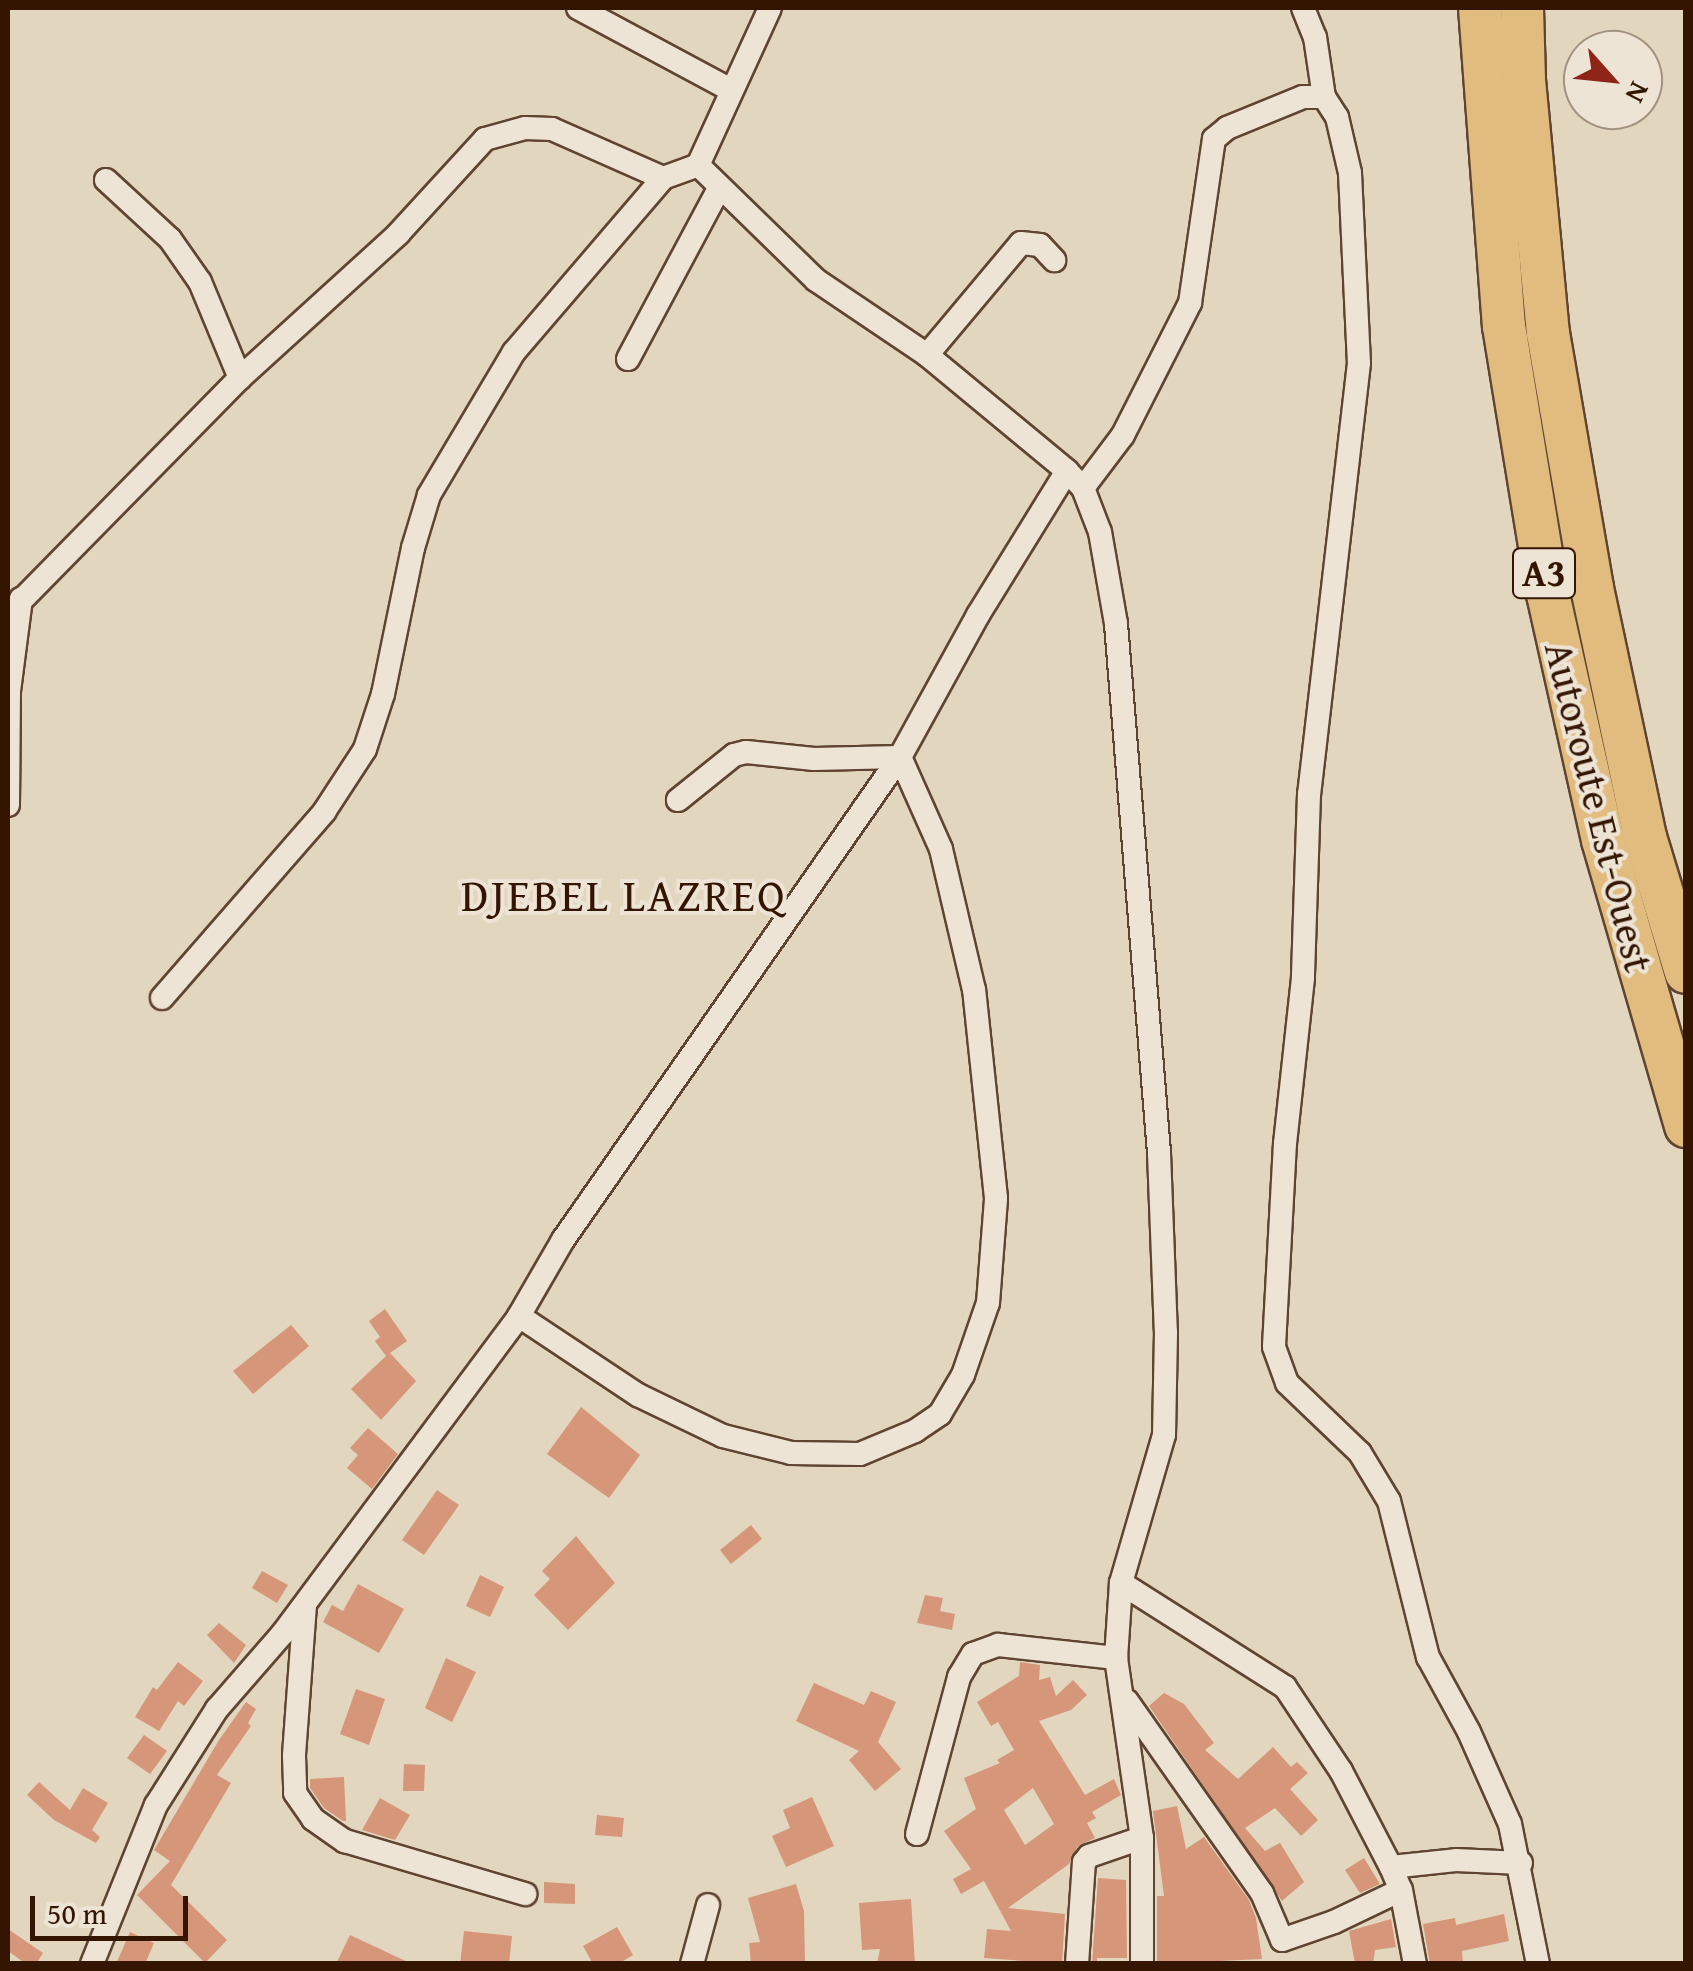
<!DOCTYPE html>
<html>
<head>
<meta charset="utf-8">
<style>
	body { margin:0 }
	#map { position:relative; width:1693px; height:1971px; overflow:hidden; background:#e3d6be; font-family:"Gentium Book Plus",serif }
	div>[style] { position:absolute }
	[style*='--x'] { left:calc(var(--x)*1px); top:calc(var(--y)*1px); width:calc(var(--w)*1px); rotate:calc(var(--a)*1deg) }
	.building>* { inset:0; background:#d6967a }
	.roads { filter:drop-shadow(2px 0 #5f4531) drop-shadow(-2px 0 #5f4531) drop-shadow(0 2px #5f4531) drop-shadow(0 -2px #5f4531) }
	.minor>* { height:22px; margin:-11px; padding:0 11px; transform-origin:11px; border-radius:11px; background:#ede4d5 }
	.motorway>* { height:42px; margin:-21px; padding:0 21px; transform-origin:21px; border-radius:21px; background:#e2bb7f }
	span { translate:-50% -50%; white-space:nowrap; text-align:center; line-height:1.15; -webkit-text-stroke:8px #ede4d5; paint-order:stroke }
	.shield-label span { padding:2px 8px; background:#ede4d5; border:2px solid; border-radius:8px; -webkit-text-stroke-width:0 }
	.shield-label { font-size:38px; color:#331502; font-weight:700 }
	.street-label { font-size:40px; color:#331502 }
	.quarter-label { font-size:45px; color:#331502; letter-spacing:2.5px }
	.frame { position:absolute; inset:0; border:10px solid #331502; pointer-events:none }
	.north { position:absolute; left:1563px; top:30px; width:100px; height:100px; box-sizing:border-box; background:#ede4d5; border:2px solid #a39181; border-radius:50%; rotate:117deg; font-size:28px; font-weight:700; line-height:40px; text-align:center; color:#331502 }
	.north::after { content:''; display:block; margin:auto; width:35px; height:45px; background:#8f2418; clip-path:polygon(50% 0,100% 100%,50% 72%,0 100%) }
	.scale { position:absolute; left:30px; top:1896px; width:158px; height:45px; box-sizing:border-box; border:5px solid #331502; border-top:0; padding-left:12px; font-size:30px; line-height:35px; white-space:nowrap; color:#331502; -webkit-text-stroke:8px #ede4d5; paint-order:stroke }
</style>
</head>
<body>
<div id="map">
	<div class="building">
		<div style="clip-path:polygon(385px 1309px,407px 1341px,390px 1353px,416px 1381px,381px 1420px,351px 1389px,386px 1356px,375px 1341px,380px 1337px,369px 1321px)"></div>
		<div style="clip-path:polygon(291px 1325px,309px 1346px,253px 1394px,233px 1371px)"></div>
		<div style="clip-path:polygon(581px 1407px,640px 1455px,609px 1498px,547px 1454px)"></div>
		<div style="clip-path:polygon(368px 1428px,398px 1454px,372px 1489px,347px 1468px,358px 1455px,350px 1448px)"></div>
		<div style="clip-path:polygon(437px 1490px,459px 1505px,424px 1555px,402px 1540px)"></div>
		<div style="clip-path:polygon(751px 1525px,762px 1539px,731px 1564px,720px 1550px)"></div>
		<div style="clip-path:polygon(576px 1536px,615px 1583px,568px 1630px,534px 1595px,550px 1579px,542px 1571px)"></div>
		<div style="clip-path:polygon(262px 1571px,288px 1585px,277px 1603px,252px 1588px)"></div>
		<div style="clip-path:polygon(480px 1575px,504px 1587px,490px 1617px,466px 1606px)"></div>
		<div style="clip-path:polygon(358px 1584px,404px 1609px,379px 1653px,323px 1622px,332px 1605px,343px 1611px)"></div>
		<div style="clip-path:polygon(925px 1595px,943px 1598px,940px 1611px,955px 1614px,952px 1630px,917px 1623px)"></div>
		<div style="clip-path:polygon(219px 1623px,246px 1645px,234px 1663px,207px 1635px)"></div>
		<div style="clip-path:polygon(446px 1658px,476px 1672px,452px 1722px,425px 1708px)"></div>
		<div style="clip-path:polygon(178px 1662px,203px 1681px,184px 1706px,178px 1701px,159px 1731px,135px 1717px,153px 1687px,157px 1690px)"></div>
		<div style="clip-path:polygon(evenodd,1020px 1662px,1040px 1665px,1039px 1680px,1050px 1677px,1056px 1696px,1073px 1680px,1087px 1695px,1071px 1710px,1039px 1721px,1085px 1795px,1114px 1779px,1121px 1795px,1092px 1812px,1096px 1818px,1087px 1823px,1095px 1838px,1078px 1846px,1069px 1864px,1008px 1908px,1065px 1914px,1062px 1964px,984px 1958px,987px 1929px,1011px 1931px,984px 1881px,961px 1894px,953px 1879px,971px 1869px,944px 1831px,976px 1809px,964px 1778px,1000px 1763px,997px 1760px,1014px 1750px,998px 1722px,991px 1726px,977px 1702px,1019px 1676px,1020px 1662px,1033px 1788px,1054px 1824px,1025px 1845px,1004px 1810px,1033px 1788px)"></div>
		<div style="clip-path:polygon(814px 1683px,864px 1705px,871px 1691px,896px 1702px,878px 1742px,901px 1769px,875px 1791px,849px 1760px,859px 1751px,796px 1721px)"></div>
		<div style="clip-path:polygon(356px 1689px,385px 1699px,369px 1745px,340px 1734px)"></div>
		<div style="clip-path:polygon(1164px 1693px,1184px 1704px,1214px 1743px,1205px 1750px,1238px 1779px,1273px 1747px,1291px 1767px,1297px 1762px,1308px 1773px,1290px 1789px,1318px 1820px,1301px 1836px,1275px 1808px,1245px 1828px,1265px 1851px,1280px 1843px,1304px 1882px,1282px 1901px,1149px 1706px)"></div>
		<div style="clip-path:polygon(246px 1702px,256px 1709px,248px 1723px,251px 1726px,217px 1775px,231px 1783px,171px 1885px,227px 1940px,205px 1963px,137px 1895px,170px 1861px,154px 1850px,219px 1740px)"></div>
		<div style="clip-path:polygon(144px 1735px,167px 1751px,150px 1774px,127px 1758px)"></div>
		<div style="clip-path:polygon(404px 1764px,425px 1765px,424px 1791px,403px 1791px)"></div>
		<div style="clip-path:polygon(344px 1777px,346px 1821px,343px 1821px,324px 1808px,310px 1788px,310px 1779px)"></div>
		<div style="clip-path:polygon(39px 1782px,70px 1810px,83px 1788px,108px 1803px,92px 1830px,100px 1837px,96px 1843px,54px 1820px,27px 1795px)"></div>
		<div style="clip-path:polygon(812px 1797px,834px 1846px,786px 1867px,772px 1836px,790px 1828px,783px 1810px)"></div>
		<div style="clip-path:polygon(380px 1798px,410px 1815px,395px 1840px,362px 1830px)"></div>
		<div style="clip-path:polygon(1177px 1806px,1186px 1849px,1204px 1837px,1249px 1900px,1256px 1918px,1262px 1959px,1157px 1964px,1157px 1896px,1164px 1896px,1153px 1811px)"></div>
		<div style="clip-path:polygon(597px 1815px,624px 1818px,622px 1837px,595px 1835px)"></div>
		<div style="clip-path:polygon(1364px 1858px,1380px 1884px,1360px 1893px,1345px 1870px)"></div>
		<div style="clip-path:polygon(1098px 1878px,1126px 1880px,1127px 1958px,1097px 1958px,1097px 1964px,1092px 1964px)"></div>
		<div style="clip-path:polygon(544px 1882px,575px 1884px,575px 1904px,544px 1903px)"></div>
		<div style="clip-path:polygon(796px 1884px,804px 1911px,805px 1964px,751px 1964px,749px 1943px,760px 1942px,748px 1898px)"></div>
		<div style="clip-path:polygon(911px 1899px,915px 1964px,877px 1964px,880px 1949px,862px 1950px,859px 1903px)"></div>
		<div style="clip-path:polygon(1504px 1914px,1509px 1941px,1462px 1951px,1463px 1964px,1430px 1964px,1423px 1924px,1455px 1918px,1456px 1925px)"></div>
		<div style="clip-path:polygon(1391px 1919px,1396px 1947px,1375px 1950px,1373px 1964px,1355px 1964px,1349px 1931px)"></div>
		<div style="clip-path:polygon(617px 1927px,633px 1955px,618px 1964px,593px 1964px,583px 1946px)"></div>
		<div style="clip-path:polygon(8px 1929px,43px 1953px,36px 1964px,26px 1964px,8px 1951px)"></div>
		<div style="clip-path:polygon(464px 1931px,512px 1936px,509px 1964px,460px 1964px)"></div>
		<div style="clip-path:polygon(130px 1932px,154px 1943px,145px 1964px,116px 1964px)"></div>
		<div style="clip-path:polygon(350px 1935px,412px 1964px,336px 1964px)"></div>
	</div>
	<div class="roads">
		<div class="minor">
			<div style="--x:578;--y:8;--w:174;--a:28.2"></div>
			<div style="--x:770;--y:8;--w:173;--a:114.6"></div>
			<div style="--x:698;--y:165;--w:165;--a:44.3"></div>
			<div style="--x:816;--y:280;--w:134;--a:34"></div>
			<div style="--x:927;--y:355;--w:182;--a:39.6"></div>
			<div style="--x:1067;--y:471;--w:23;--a:47"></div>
			<div style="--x:1083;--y:488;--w:47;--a:68.9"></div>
			<div style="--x:1100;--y:532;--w:93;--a:80.1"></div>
			<div style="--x:1116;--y:624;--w:531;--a:85.35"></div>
			<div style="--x:1159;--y:1153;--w:179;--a:87.8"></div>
			<div style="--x:1166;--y:1332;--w:103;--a:91.1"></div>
			<div style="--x:1164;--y:1435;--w:154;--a:106.2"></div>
			<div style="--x:1121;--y:1583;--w:75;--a:93.8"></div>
			<div style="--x:1116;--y:1658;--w:182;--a:81.8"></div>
			<div style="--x:1142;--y:1838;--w:126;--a:90"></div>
			<div style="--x:1303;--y:8;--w:31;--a:68"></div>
			<div style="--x:1315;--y:37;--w:61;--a:81.5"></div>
			<div style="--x:1324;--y:97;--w:24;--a:57"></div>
			<div style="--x:1337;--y:117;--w:57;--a:76.9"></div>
			<div style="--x:1350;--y:173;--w:190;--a:87.3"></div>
			<div style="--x:1359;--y:363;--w:434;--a:96.6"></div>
			<div style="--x:1309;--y:794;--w:184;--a:91.9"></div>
			<div style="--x:1303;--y:978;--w:166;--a:96.2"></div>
			<div style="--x:1285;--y:1143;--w:204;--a:93.1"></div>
			<div style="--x:1274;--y:1347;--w:38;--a:70"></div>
			<div style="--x:1287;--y:1383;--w:101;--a:43.8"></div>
			<div style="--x:1360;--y:1453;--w:56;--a:58.9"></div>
			<div style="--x:1389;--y:1501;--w:161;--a:76"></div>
			<div style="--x:1428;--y:1657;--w:85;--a:61.3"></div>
			<div style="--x:1469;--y:1732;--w:101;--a:66"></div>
			<div style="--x:1510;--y:1824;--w:143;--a:78.7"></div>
			<div style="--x:106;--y:180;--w:87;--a:42.7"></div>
			<div style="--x:170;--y:239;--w:52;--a:55.1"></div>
			<div style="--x:200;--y:282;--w:104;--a:67.4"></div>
			<div style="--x:927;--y:355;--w:146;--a:-50"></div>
			<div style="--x:1021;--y:243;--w:19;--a:6"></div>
			<div style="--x:1040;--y:245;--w:21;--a:47"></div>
			<div style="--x:628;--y:359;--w:195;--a:-61.9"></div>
			<div style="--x:1083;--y:488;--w:66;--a:-53"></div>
			<div style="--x:1123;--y:435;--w:148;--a:-63.1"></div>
			<div style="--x:1190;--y:303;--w:166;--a:-81.7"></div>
			<div style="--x:1214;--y:139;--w:17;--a:-40"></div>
			<div style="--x:1227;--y:128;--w:82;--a:-22.2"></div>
			<div style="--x:1303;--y:97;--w:21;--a:0"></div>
			<div style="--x:8;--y:614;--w:331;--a:-45.5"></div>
			<div style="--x:240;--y:378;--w:214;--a:-42.3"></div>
			<div style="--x:398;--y:234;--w:129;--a:-47.5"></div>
			<div style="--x:485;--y:139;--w:41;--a:-15.4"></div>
			<div style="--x:525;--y:128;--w:27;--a:2"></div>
			<div style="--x:552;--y:129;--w:121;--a:23.8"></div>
			<div style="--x:663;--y:178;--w:37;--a:-20"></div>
			<div style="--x:8;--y:805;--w:114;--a:-89.5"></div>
			<div style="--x:9;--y:691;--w:93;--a:-82.6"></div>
			<div style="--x:162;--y:998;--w:247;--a:-48.9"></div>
			<div style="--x:324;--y:812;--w:75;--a:-56.9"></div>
			<div style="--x:365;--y:749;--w:58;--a:-71.9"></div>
			<div style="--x:383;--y:694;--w:149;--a:-78.4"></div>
			<div style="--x:413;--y:548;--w:55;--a:-73.2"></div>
			<div style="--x:429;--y:495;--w:166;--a:-59.3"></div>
			<div style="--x:514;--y:352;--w:229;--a:-49.4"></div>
			<div style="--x:519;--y:1316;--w:143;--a:33.6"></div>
			<div style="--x:638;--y:1395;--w:94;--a:25.8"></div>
			<div style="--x:723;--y:1436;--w:70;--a:14"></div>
			<div style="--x:791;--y:1453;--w:69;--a:0.8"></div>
			<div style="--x:860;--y:1454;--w:60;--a:-22.7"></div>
			<div style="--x:915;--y:1431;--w:30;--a:-34"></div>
			<div style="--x:940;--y:1414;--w:45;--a:-59.5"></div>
			<div style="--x:963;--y:1375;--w:76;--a:-70.9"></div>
			<div style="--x:988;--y:1303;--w:105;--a:-85.6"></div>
			<div style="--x:996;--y:1198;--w:209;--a:-96"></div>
			<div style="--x:974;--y:990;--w:145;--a:-103.2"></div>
			<div style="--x:941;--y:849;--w:101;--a:-114"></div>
			<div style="--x:900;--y:757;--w:86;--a:178.7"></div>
			<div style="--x:814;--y:759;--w:68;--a:-174.1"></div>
			<div style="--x:746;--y:752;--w:12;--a:166"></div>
			<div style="--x:734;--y:755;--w:72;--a:141.2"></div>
			<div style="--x:1121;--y:1583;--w:194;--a:32.4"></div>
			<div style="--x:1285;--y:1687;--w:101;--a:56.3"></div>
			<div style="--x:1341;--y:1771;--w:108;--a:62.5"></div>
			<div style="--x:1391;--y:1867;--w:25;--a:67"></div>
			<div style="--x:1401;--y:1890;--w:75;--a:79.3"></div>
			<div style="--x:305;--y:1605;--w:151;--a:94.2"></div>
			<div style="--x:294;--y:1756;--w:37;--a:88"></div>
			<div style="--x:295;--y:1793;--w:32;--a:55"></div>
			<div style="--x:313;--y:1819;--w:39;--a:35"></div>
			<div style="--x:345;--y:1841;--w:188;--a:16.4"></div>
			<div style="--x:1127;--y:1701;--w:235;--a:54.9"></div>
			<div style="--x:1262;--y:1893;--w:51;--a:66.9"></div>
			<div style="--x:1282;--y:1940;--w:55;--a:-19.1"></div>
			<div style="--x:1334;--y:1922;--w:74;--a:-25.5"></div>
			<div style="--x:917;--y:1834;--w:163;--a:-75"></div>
			<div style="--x:959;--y:1677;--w:27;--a:-59"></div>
			<div style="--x:973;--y:1654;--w:27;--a:-20"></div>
			<div style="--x:998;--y:1645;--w:119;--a:6.3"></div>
			<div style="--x:1391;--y:1867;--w:65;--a:-6.1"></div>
			<div style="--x:1456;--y:1860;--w:65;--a:2.6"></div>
			<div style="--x:92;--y:1964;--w:171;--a:-68.1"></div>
			<div style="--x:156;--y:1805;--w:114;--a:-57.6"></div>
			<div style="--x:217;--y:1709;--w:101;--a:-49"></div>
			<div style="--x:283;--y:1633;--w:395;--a:-53.3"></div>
			<div style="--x:519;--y:1316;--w:88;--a:-59.9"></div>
			<div style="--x:563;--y:1240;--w:589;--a:-55.1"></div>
			<div style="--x:900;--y:757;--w:162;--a:-61.2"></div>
			<div style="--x:978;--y:615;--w:169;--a:-58.3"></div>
			<div style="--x:692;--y:1964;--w:61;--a:-74.8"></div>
			<div style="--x:1077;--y:1964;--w:102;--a:-86.1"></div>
			<div style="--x:1084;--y:1862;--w:8;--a:-50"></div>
			<div style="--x:1089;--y:1856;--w:56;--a:-18.8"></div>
		</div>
		<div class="motorway">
			<div style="--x:1480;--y:8;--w:319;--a:85.7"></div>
			<div style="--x:1504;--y:326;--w:272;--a:80.7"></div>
			<div style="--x:1548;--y:594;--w:252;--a:77.4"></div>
			<div style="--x:1603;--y:840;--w:298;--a:73.8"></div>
			<div style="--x:1522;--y:8;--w:72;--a:88.4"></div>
			<div style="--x:1524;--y:80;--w:254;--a:84.6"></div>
			<div style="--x:1548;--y:333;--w:259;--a:80.2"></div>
			<div style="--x:1592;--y:588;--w:255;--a:78"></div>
			<div style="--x:1645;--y:837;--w:141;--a:73.1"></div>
		</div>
	</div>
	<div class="shield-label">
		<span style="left:1544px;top:573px">A3</span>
	</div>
	<div class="street-label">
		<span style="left:1599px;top:807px;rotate:76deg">Autoroute Est-Ouest</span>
	</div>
	<div class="quarter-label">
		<span style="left:624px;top:895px">DJEBEL LAZREQ</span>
	</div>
	<div class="frame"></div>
	<div class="north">N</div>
	<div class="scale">50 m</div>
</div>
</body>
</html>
